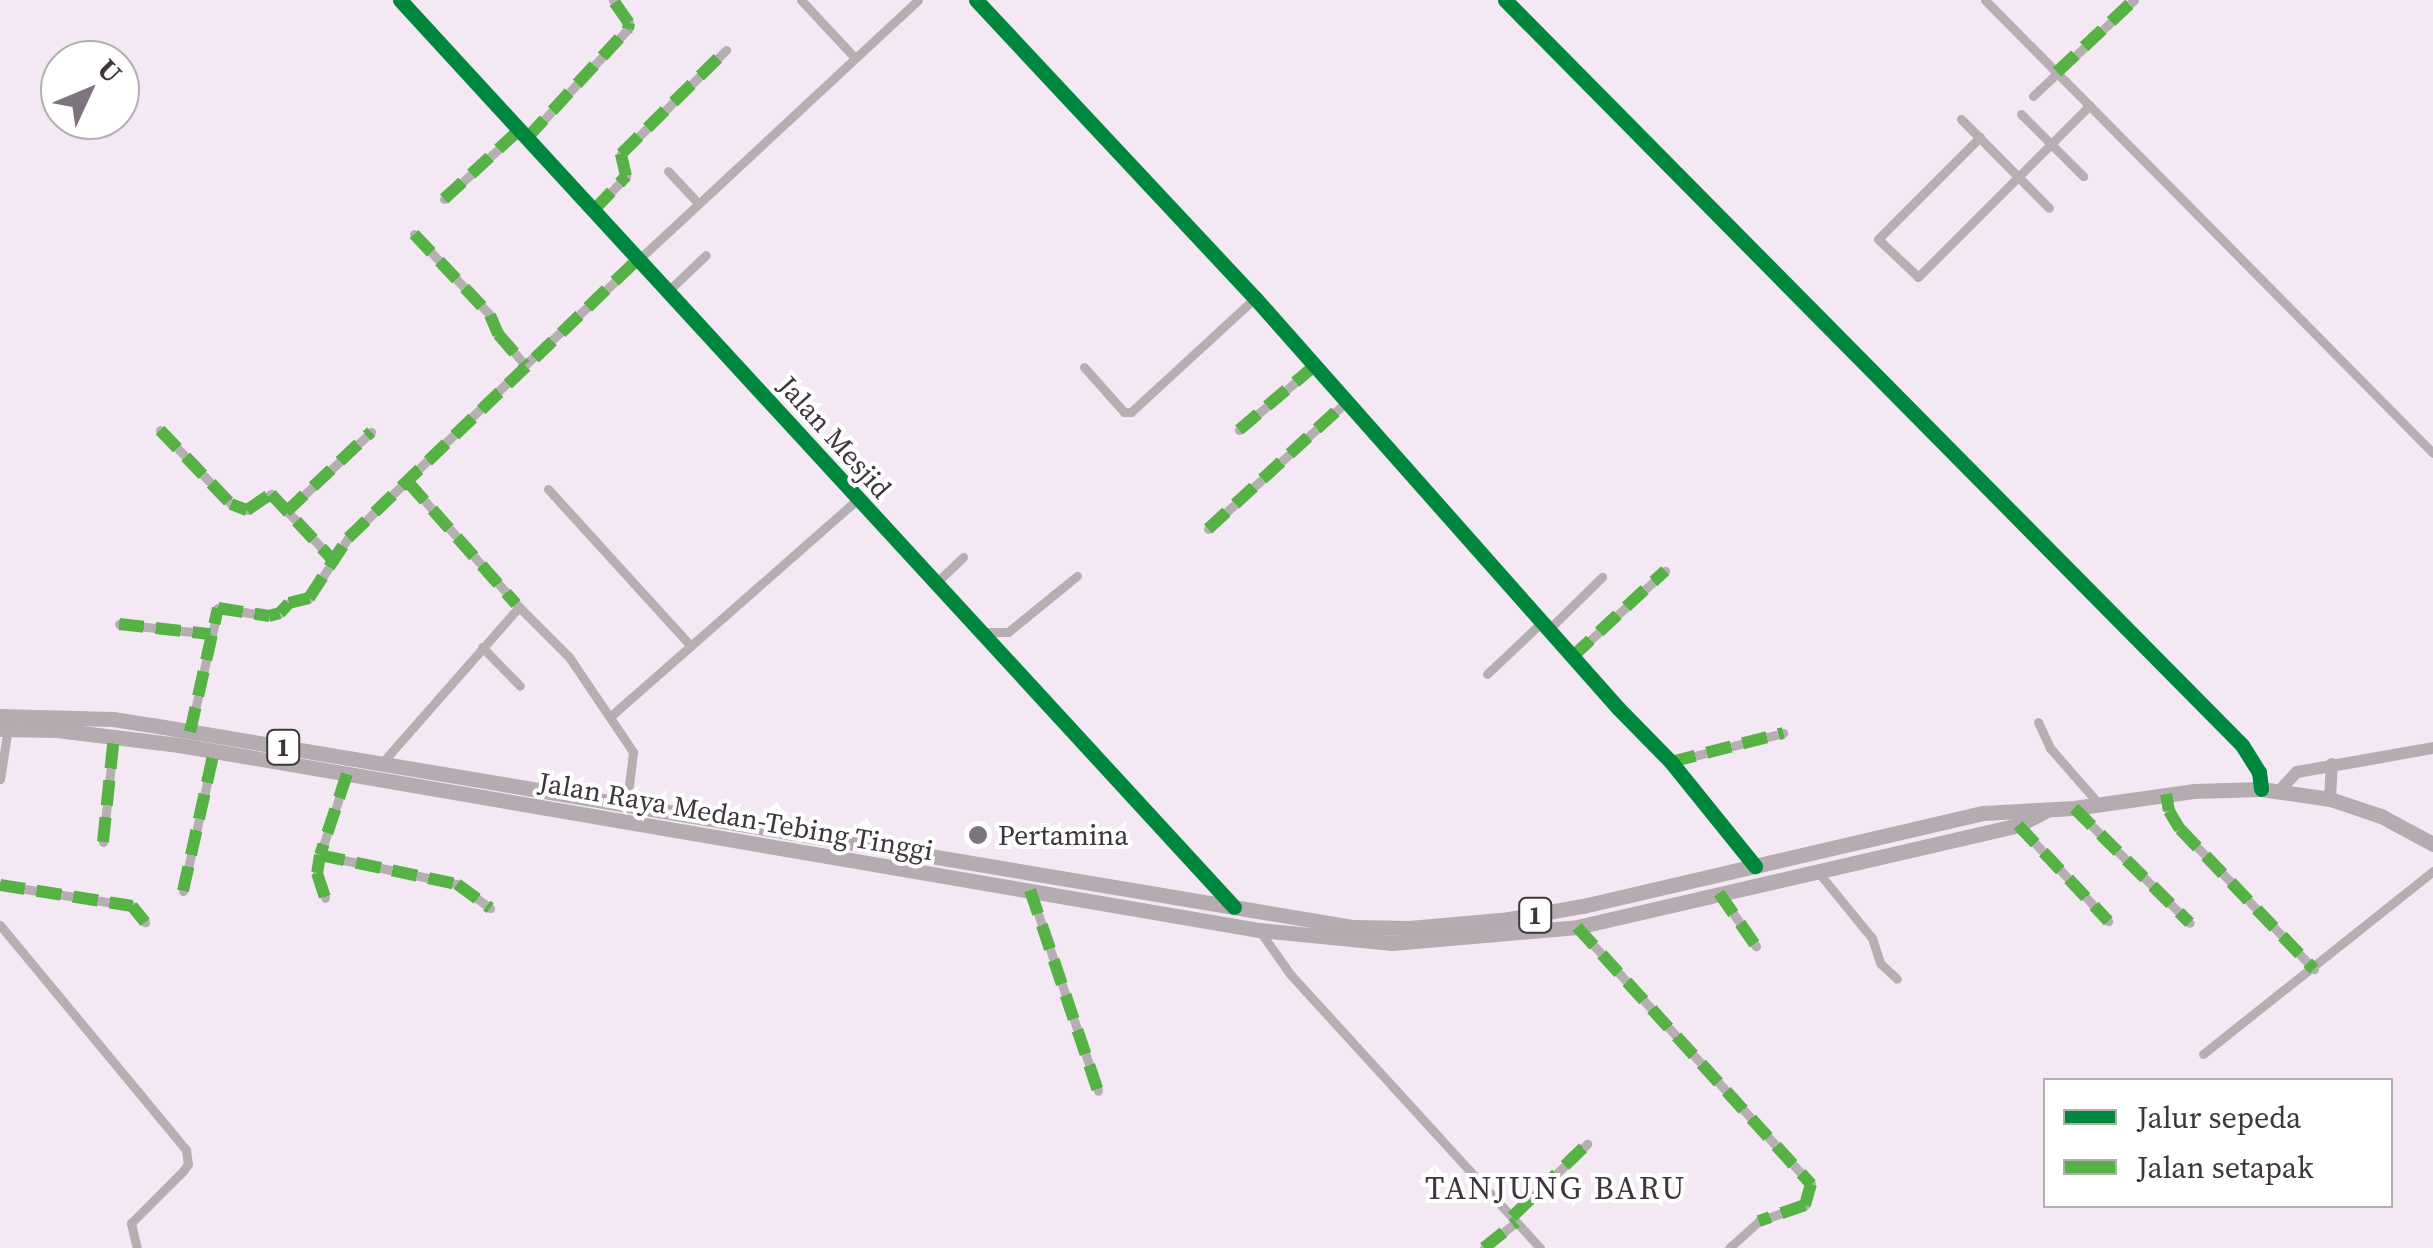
<!DOCTYPE html>
<html>
<head>
<meta charset="utf-8">
<style>
	body { margin:0 }
	#map { position:relative; width:2433px; height:1248px; overflow:hidden; background:#f4e8f4; font-family:"Source Serif 4",serif }
	div>[style] { position:absolute }
	[style*='--x'] { left:calc(var(--x)*1px); top:calc(var(--y)*1px); width:calc(var(--w)*1px); rotate:calc(var(--a)*1deg) }
	.street>* { height:9px; margin:-4.5px; padding:0 4.5px; transform-origin:4.5px; border-radius:4.5px; background:#b5afb2 }
	.secondary>* { height:12px; margin:-6px; padding:0 6px; transform-origin:6px; border-radius:6px; background:#b5adb2 }
	.highway>* { height:15px; margin:-7.5px; padding:0 7.5px; transform-origin:7.5px; border-radius:7.5px; background:#b4acb0 }
	.quiet>* { height:12px; margin-top:-6px; transform-origin:0; background:repeating-linear-gradient(90deg,#57b246 0 25px,transparent 0 37px) }
	.cycleway>* { height:15px; margin:-7.5px; padding:0 7.5px; transform-origin:7.5px; border-radius:7.5px; background:#00873e }
	.dots>* { width:28px; height:28px; translate:-50% -50%; box-sizing:border-box; border:5px solid #fff; border-radius:50% }
	span { translate:-50% -50%; white-space:nowrap; text-align:center; line-height:1.15; -webkit-text-stroke:8px #fff; paint-order:stroke }
	.shield-label span { padding:2px 8px; background:#fff; border:2px solid; border-radius:8px; -webkit-text-stroke-width:0 }
	.shield-label { font-size:25px; color:#3e363d; font-weight:700 }
	.street-label { font-size:28px; color:#3e363d }
	.poi-label { font-size:28px; color:#3e363d }
	.left { translate:0 -50%; text-align:left }
	.quarter-label { font-size:32px; color:#3e363d; letter-spacing:2.5px }
	.legend { position:absolute; left:2043px; top:1078px; width:350px; height:130px; box-sizing:border-box; background:#fff; border:2px solid #b2afb1; margin:0; padding:12px 18px; list-style:none; font-size:30px; color:#3e363d }
	.legend li { display:flex; align-items:center; gap:20px; height:50px }
	.legend b { width:50px; border:2px solid #b2afb1 }
	.north { position:absolute; left:40px; top:40px; width:100px; height:100px; box-sizing:border-box; background:#fff; border:2px solid #b2afb1; border-radius:50%; rotate:46deg; font-size:28px; font-weight:700; line-height:40px; text-align:center; color:#3e363d }
	.north::after { content:''; display:block; margin:auto; width:35px; height:45px; background:#7e747d; clip-path:polygon(50% 0,100% 100%,50% 72%,0 100%) }
</style>
</head>
<body>
<div id="map">
	<div class="street">
		<div style="--x:400;--y:0;--w:1227;--a:47.44"></div>
		<div style="--x:801;--y:0;--w:79;--a:47"></div>
		<div style="--x:976;--y:0;--w:408;--a:46.9"></div>
		<div style="--x:1255;--y:298;--w:548;--a:48.48"></div>
		<div style="--x:1618;--y:708;--w:76;--a:45.5"></div>
		<div style="--x:1671;--y:762;--w:134;--a:51.1"></div>
		<div style="--x:1505;--y:0;--w:1048;--a:45.31"></div>
		<div style="--x:2242;--y:745;--w:32;--a:58"></div>
		<div style="--x:2259;--y:772;--w:17;--a:83"></div>
		<div style="--x:1985;--y:0;--w:637;--a:45.32"></div>
		<div style="--x:2033;--y:96;--w:139;--a:-43.5"></div>
		<div style="--x:2021;--y:114;--w:88;--a:45"></div>
		<div style="--x:1961;--y:119;--w:125;--a:45.3"></div>
		<div style="--x:1980;--y:137;--w:144;--a:135"></div>
		<div style="--x:1878;--y:239;--w:55;--a:43.5"></div>
		<div style="--x:1918;--y:277;--w:243;--a:-45"></div>
		<div style="--x:527;--y:138;--w:149;--a:-47.2"></div>
		<div style="--x:628;--y:29;--w:6;--a:-81"></div>
		<div style="--x:629;--y:23;--w:28;--a:-125"></div>
		<div style="--x:668;--y:171;--w:44;--a:46.8"></div>
		<div style="--x:444;--y:199;--w:102;--a:-42.6"></div>
		<div style="--x:594;--y:210;--w:47;--a:-46.7"></div>
		<div style="--x:626;--y:176;--w:23;--a:-103"></div>
		<div style="--x:621;--y:154;--w:148;--a:-44.7"></div>
		<div style="--x:414;--y:234;--w:111;--a:46.8"></div>
		<div style="--x:490;--y:315;--w:21;--a:67"></div>
		<div style="--x:498;--y:334;--w:41;--a:48.9"></div>
		<div style="--x:668;--y:291;--w:52;--a:-43.5"></div>
		<div style="--x:1084;--y:367;--w:60;--a:48.4"></div>
		<div style="--x:1124;--y:412;--w:7;--a:0"></div>
		<div style="--x:1131;--y:412;--w:168;--a:-42.6"></div>
		<div style="--x:160;--y:430;--w:103;--a:46.2"></div>
		<div style="--x:231;--y:504;--w:17;--a:21"></div>
		<div style="--x:247;--y:510;--w:29;--a:-34"></div>
		<div style="--x:271;--y:494;--w:92;--a:46.8"></div>
		<div style="--x:1239;--y:430;--w:97;--a:-40.4"></div>
		<div style="--x:548;--y:489;--w:212;--a:47.7"></div>
		<div style="--x:286;--y:512;--w:117;--a:-43.3"></div>
		<div style="--x:1208;--y:529;--w:186;--a:-42.6"></div>
		<div style="--x:935;--y:584;--w:39;--a:-44"></div>
		<div style="--x:519;--y:607;--w:71;--a:45"></div>
		<div style="--x:569;--y:657;--w:115;--a:56"></div>
		<div style="--x:633;--y:752;--w:50;--a:96.8"></div>
		<div style="--x:119;--y:624;--w:92;--a:6.3"></div>
		<div style="--x:1548;--y:630;--w:76;--a:-44.5"></div>
		<div style="--x:985;--y:632;--w:23;--a:0"></div>
		<div style="--x:1008;--y:632;--w:89;--a:-39.1"></div>
		<div style="--x:482;--y:647;--w:54;--a:45.7"></div>
		<div style="--x:1572;--y:657;--w:127;--a:-42.8"></div>
		<div style="--x:1487;--y:674;--w:76;--a:-43.4"></div>
		<div style="--x:612;--y:715;--w:327;--a:-41.3"></div>
		<div style="--x:2038;--y:722;--w:29;--a:65"></div>
		<div style="--x:2050;--y:748;--w:74;--a:48.8"></div>
		<div style="--x:190;--y:732;--w:127;--a:-77.3"></div>
		<div style="--x:218;--y:608;--w:52;--a:8.9"></div>
		<div style="--x:269;--y:616;--w:11;--a:-15"></div>
		<div style="--x:280;--y:613;--w:13;--a:-48"></div>
		<div style="--x:289;--y:603;--w:21;--a:-14"></div>
		<div style="--x:309;--y:598;--w:72;--a:-57"></div>
		<div style="--x:348;--y:538;--w:248;--a:-44.3"></div>
		<div style="--x:525;--y:365;--w:536;--a:-42.88"></div>
		<div style="--x:1671;--y:762;--w:116;--a:-14.5"></div>
		<div style="--x:381;--y:764;--w:209;--a:-48.7"></div>
		<div style="--x:519;--y:607;--w:167;--a:-131.6"></div>
		<div style="--x:347;--y:774;--w:85;--a:108.4"></div>
		<div style="--x:320;--y:855;--w:140;--a:12"></div>
		<div style="--x:457;--y:884;--w:41;--a:36"></div>
		<div style="--x:0;--y:779;--w:52;--a:-81.1"></div>
		<div style="--x:2166;--y:795;--w:16;--a:79"></div>
		<div style="--x:2169;--y:811;--w:21;--a:59"></div>
		<div style="--x:2180;--y:829;--w:194;--a:46.3"></div>
		<div style="--x:2074;--y:808;--w:163;--a:44.8"></div>
		<div style="--x:2018;--y:825;--w:132;--a:46.8"></div>
		<div style="--x:103;--y:842;--w:107;--a:-84.1"></div>
		<div style="--x:320;--y:855;--w:18;--a:99"></div>
		<div style="--x:317;--y:873;--w:26;--a:72"></div>
		<div style="--x:1818;--y:872;--w:85;--a:50.7"></div>
		<div style="--x:1872;--y:938;--w:26;--a:72"></div>
		<div style="--x:1880;--y:963;--w:23;--a:43"></div>
		<div style="--x:0;--y:885;--w:134;--a:9"></div>
		<div style="--x:132;--y:906;--w:21;--a:51"></div>
		<div style="--x:1030;--y:890;--w:212;--a:71.3"></div>
		<div style="--x:183;--y:891;--w:143;--a:-77.5"></div>
		<div style="--x:1719;--y:893;--w:65;--a:55.1"></div>
		<div style="--x:0;--y:925;--w:292;--a:50.4"></div>
		<div style="--x:186;--y:1150;--w:14;--a:82"></div>
		<div style="--x:188;--y:1164;--w:9;--a:126"></div>
		<div style="--x:183;--y:1171;--w:74;--a:135"></div>
		<div style="--x:131;--y:1223;--w:26;--a:77"></div>
		<div style="--x:1577;--y:927;--w:348;--a:47.7"></div>
		<div style="--x:1811;--y:1184;--w:22;--a:106"></div>
		<div style="--x:1805;--y:1205;--w:49;--a:160.8"></div>
		<div style="--x:1759;--y:1221;--w:40;--a:138"></div>
		<div style="--x:1259;--y:930;--w:54;--a:54.8"></div>
		<div style="--x:1290;--y:974;--w:371;--a:47.6"></div>
		<div style="--x:2203;--y:1054;--w:294;--a:-38.5"></div>
		<div style="--x:1512;--y:1217;--w:105;--a:-44.2"></div>
		<div style="--x:1484;--y:1248;--w:41;--a:-39.1"></div>
	</div>
	<div class="secondary">
		<div style="--x:2280;--y:790;--w:25;--a:-47"></div>
		<div style="--x:2297;--y:772;--w:138;--a:-10"></div>
		<div style="--x:2330;--y:799;--w:35;--a:-87"></div>
	</div>
	<div class="highway">
		<div style="--x:0;--y:716;--w:113;--a:1.5"></div>
		<div style="--x:113;--y:719;--w:39;--a:9"></div>
		<div style="--x:152;--y:725;--w:1218;--a:9.55"></div>
		<div style="--x:1353;--y:927;--w:56;--a:1"></div>
		<div style="--x:1409;--y:928;--w:100;--a:-5.1"></div>
		<div style="--x:1509;--y:919;--w:75;--a:-10"></div>
		<div style="--x:1583;--y:906;--w:411;--a:-13.1"></div>
		<div style="--x:1983;--y:813;--w:91;--a:-3.1"></div>
		<div style="--x:2074;--y:808;--w:120;--a:-8.1"></div>
		<div style="--x:2193;--y:791;--w:68;--a:-1.7"></div>
		<div style="--x:2261;--y:789;--w:70;--a:8.2"></div>
		<div style="--x:2330;--y:799;--w:54;--a:18.4"></div>
		<div style="--x:2381;--y:816;--w:59;--a:28.3"></div>
		<div style="--x:0;--y:729;--w:57;--a:1"></div>
		<div style="--x:57;--y:730;--w:123;--a:7"></div>
		<div style="--x:179;--y:745;--w:1096;--a:9.72"></div>
		<div style="--x:1259;--y:930;--w:134;--a:5.6"></div>
		<div style="--x:1392;--y:943;--w:186;--a:-4.9"></div>
		<div style="--x:1577;--y:927;--w:453;--a:-13"></div>
		<div style="--x:2018;--y:825;--w:29;--a:-27"></div>
	</div>
	<div class="quiet">
		<div style="--x:2057;--y:72;--w:105;--a:-43.1"></div>
		<div style="--x:527;--y:138;--w:149;--a:-47.2"></div>
		<div style="--x:628;--y:29;--w:6;--a:-81"></div>
		<div style="--x:629;--y:23;--w:28;--a:-125"></div>
		<div style="--x:444;--y:199;--w:102;--a:-42.6"></div>
		<div style="--x:594;--y:210;--w:47;--a:-46.7"></div>
		<div style="--x:626;--y:176;--w:23;--a:-103"></div>
		<div style="--x:621;--y:154;--w:148;--a:-44.7"></div>
		<div style="--x:414;--y:234;--w:111;--a:46.8"></div>
		<div style="--x:490;--y:315;--w:21;--a:67"></div>
		<div style="--x:498;--y:334;--w:41;--a:48.9"></div>
		<div style="--x:160;--y:430;--w:103;--a:46.2"></div>
		<div style="--x:231;--y:504;--w:17;--a:21"></div>
		<div style="--x:247;--y:510;--w:29;--a:-34"></div>
		<div style="--x:271;--y:494;--w:92;--a:46.8"></div>
		<div style="--x:1239;--y:430;--w:97;--a:-40.4"></div>
		<div style="--x:408;--y:482;--w:163;--a:48.5"></div>
		<div style="--x:286;--y:512;--w:117;--a:-43.3"></div>
		<div style="--x:1208;--y:529;--w:186;--a:-42.6"></div>
		<div style="--x:119;--y:624;--w:92;--a:6.3"></div>
		<div style="--x:1572;--y:657;--w:127;--a:-42.8"></div>
		<div style="--x:190;--y:732;--w:127;--a:-77.3"></div>
		<div style="--x:218;--y:608;--w:52;--a:8.9"></div>
		<div style="--x:269;--y:616;--w:11;--a:-15"></div>
		<div style="--x:280;--y:613;--w:13;--a:-48"></div>
		<div style="--x:289;--y:603;--w:21;--a:-14"></div>
		<div style="--x:309;--y:598;--w:72;--a:-57"></div>
		<div style="--x:348;--y:538;--w:402;--a:-43.9"></div>
		<div style="--x:1671;--y:762;--w:116;--a:-14.5"></div>
		<div style="--x:347;--y:774;--w:85;--a:108.4"></div>
		<div style="--x:320;--y:855;--w:140;--a:12"></div>
		<div style="--x:457;--y:884;--w:41;--a:36"></div>
		<div style="--x:2166;--y:794;--w:17;--a:80"></div>
		<div style="--x:2169;--y:811;--w:21;--a:59"></div>
		<div style="--x:2180;--y:829;--w:194;--a:46.3"></div>
		<div style="--x:2074;--y:808;--w:163;--a:44.8"></div>
		<div style="--x:2018;--y:825;--w:132;--a:46.8"></div>
		<div style="--x:103;--y:842;--w:107;--a:-84.1"></div>
		<div style="--x:320;--y:855;--w:18;--a:99"></div>
		<div style="--x:317;--y:873;--w:26;--a:72"></div>
		<div style="--x:0;--y:885;--w:134;--a:9"></div>
		<div style="--x:132;--y:906;--w:21;--a:51"></div>
		<div style="--x:1030;--y:890;--w:212;--a:71.3"></div>
		<div style="--x:183;--y:891;--w:143;--a:-77.5"></div>
		<div style="--x:1719;--y:893;--w:65;--a:55.1"></div>
		<div style="--x:1577;--y:927;--w:348;--a:47.7"></div>
		<div style="--x:1811;--y:1184;--w:22;--a:106"></div>
		<div style="--x:1805;--y:1205;--w:49;--a:160.8"></div>
		<div style="--x:1512;--y:1217;--w:105;--a:-44.2"></div>
		<div style="--x:1484;--y:1248;--w:41;--a:-39.1"></div>
	</div>
	<div class="cycleway">
		<div style="--x:400;--y:0;--w:1232;--a:47.4"></div>
		<div style="--x:976;--y:0;--w:408;--a:46.9"></div>
		<div style="--x:1255;--y:298;--w:548;--a:48.48"></div>
		<div style="--x:1618;--y:708;--w:76;--a:45.5"></div>
		<div style="--x:1671;--y:762;--w:134;--a:51.1"></div>
		<div style="--x:1505;--y:0;--w:1048;--a:45.31"></div>
		<div style="--x:2242;--y:745;--w:32;--a:58"></div>
		<div style="--x:2259;--y:772;--w:17;--a:83"></div>
	</div>
	<div class="dots">
		<div style="left:978px;top:835px;background:#7e747d"></div>
	</div>
	<div class="shield-label">
		<span style="left:283px;top:747px">1</span>
		<span style="left:1535px;top:915px">1</span>
	</div>
	<div class="street-label">
		<span style="left:835px;top:437px;rotate:48deg">Jalan Mesjid</span>
		<span style="left:736px;top:816px;rotate:10deg">Jalan Raya Medan-Tebing Tinggi</span>
	</div>
	<div class="poi-label">
		<span class="left" style="left:998px;top:835px">Pertamina</span>
	</div>
	<div class="quarter-label">
		<span style="left:1556px;top:1188px">TANJUNG BARU</span>
	</div>
	<ul class="legend">
	<li><b style="height:12px;background:#00873e"></b>Jalur sepeda</li>
	<li><b style="height:12px;background:#57b246"></b>Jalan setapak</li>
	</ul>
	<div class="north">U</div>
</div>
</body>
</html>
